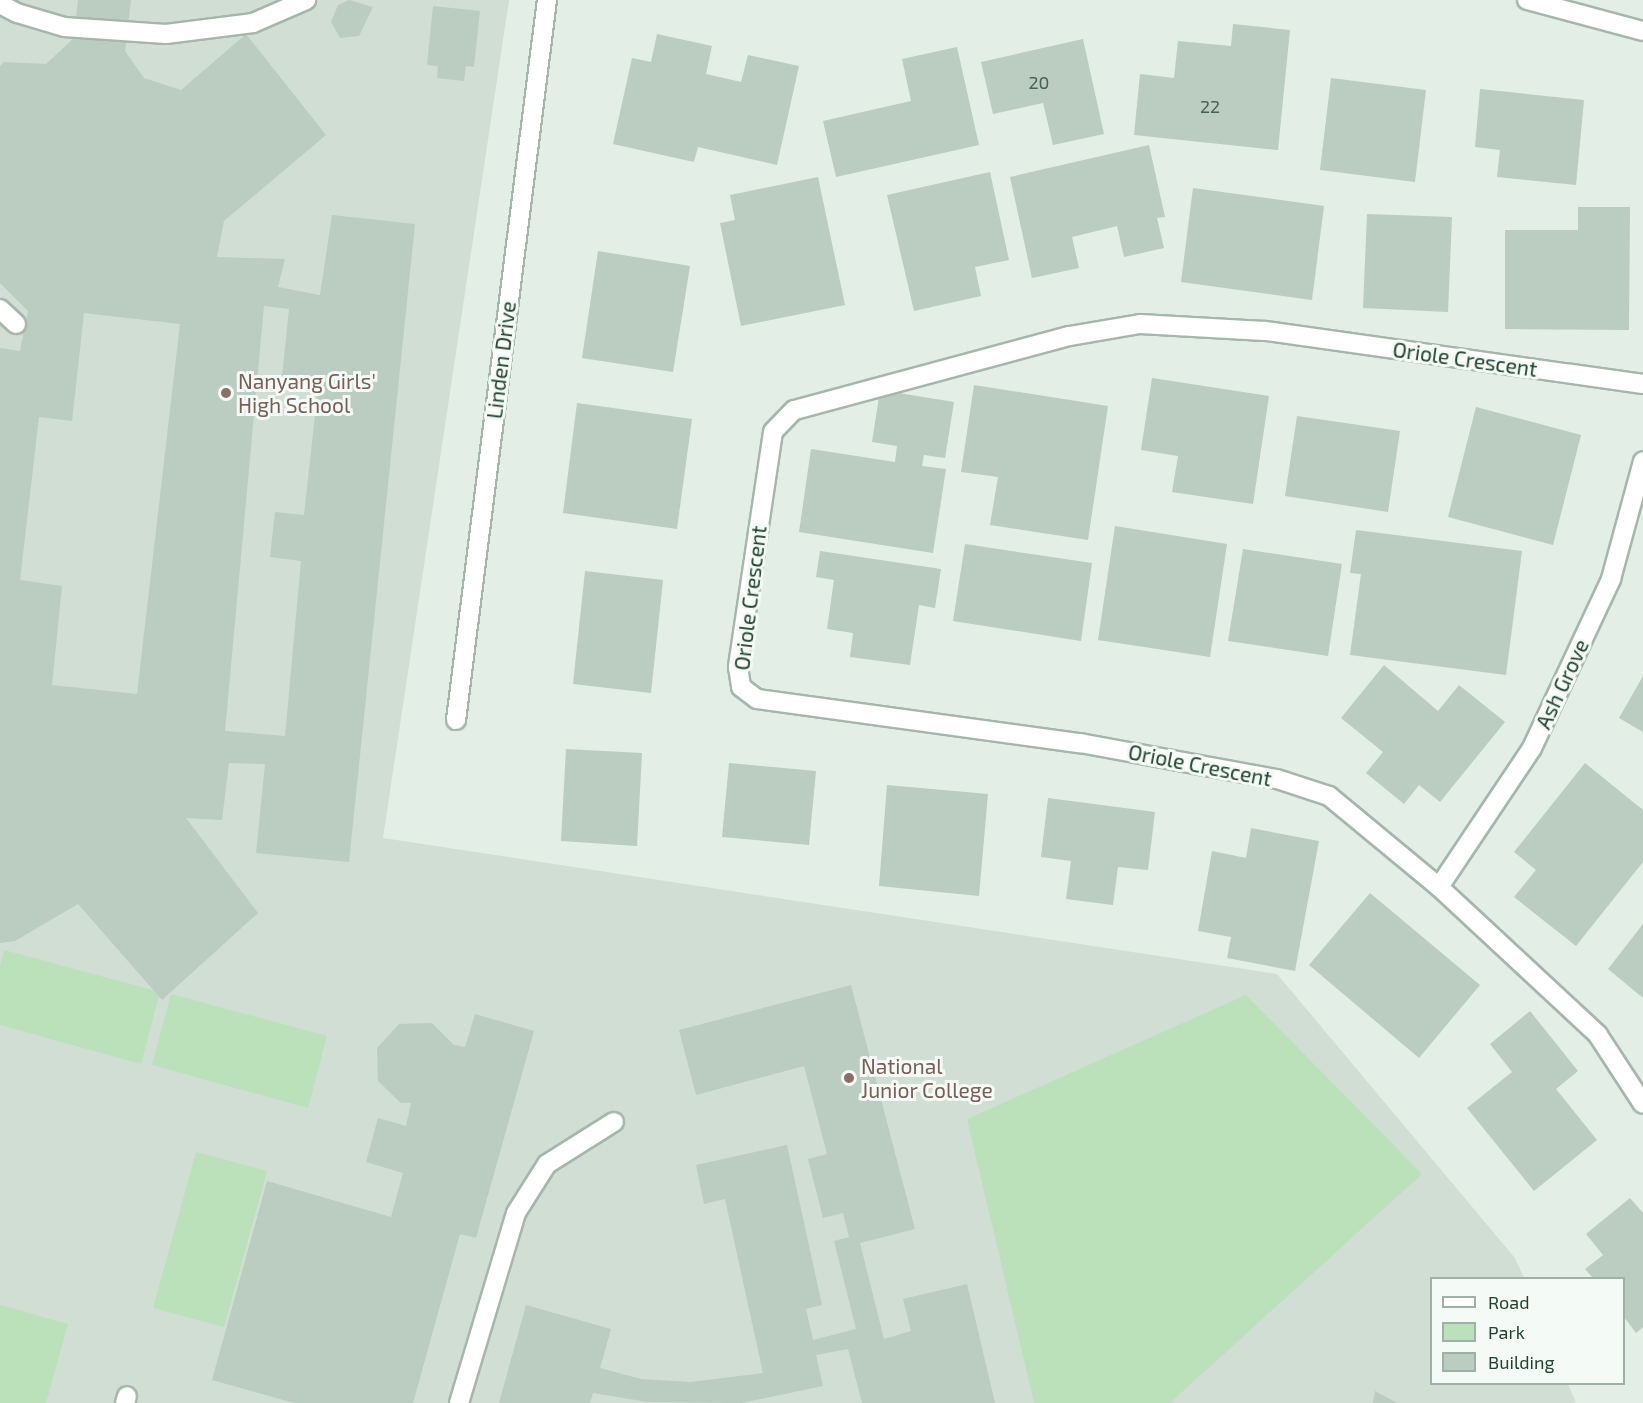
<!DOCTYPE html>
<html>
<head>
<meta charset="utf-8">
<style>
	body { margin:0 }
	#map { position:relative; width:1643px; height:1403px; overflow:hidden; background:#e3eee6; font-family:"Exo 2",sans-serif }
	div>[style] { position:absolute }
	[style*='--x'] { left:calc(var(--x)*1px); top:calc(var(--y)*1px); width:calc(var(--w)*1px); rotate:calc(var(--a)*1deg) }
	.built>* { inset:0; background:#d1ded4 }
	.green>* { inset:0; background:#bae1ba }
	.building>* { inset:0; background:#bbccc0 }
	.roads { filter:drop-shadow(2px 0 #a5b7ab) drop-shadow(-2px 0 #a5b7ab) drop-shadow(0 2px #a5b7ab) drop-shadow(0 -2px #a5b7ab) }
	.lane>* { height:18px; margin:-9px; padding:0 9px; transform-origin:9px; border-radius:9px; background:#fff }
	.street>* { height:18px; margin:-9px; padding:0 9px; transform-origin:9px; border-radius:9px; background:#fff }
	.dots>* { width:16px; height:16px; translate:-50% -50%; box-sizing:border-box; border:3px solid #f4faf5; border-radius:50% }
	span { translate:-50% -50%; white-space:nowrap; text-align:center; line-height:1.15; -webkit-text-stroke:6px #f4faf5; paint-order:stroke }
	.number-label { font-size:18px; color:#476453 }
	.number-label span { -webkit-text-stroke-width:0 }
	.street-label { font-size:21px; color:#20412f }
	.education-label { font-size:21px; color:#785e54 }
	.left { translate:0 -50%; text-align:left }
	.legend { position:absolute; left:1430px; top:1277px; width:195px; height:108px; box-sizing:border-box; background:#f4faf5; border:2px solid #9fb0a6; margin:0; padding:8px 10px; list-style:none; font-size:18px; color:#20412f }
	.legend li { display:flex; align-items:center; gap:12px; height:30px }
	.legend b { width:30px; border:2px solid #9fb0a6 }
</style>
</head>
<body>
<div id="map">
	<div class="built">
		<div style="clip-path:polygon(0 0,509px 0,383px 838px,1277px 974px,1515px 1258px,1524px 1278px,1432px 1278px,1432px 1384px,1568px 1384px,1576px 1403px,0 1403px)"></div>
	</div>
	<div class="green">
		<div style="clip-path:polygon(4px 950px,160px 992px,141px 1064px,0 1025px,0 966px)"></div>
		<div style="clip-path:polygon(171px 994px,327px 1036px,308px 1108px,152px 1065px)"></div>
		<div style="clip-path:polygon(1246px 995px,1422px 1174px,1170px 1403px,1034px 1403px,967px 1119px)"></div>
		<div style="clip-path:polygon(196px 1152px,267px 1171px,224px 1327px,153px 1308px)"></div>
		<div style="clip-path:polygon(0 1305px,68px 1324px,46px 1403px,0 1403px)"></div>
	</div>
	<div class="building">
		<div style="clip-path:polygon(evenodd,78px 0,131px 0,125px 51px,144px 78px,181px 90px,246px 34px,326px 135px,224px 221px,217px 257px,285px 259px,278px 287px,320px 295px,332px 215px,415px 224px,349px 862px,256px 853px,265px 764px,229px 763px,222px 820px,186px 818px,258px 913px,162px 1000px,78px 904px,15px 941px,0 943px,0 348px,20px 351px,28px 311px,0 283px,0 66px,4px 62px,46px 64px,74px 38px,78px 0,264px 306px,289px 309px,281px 386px,318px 388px,304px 515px,275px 512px,270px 557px,301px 561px,285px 736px,225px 731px,264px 306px,78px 0,84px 313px,180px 324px,137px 694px,52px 685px,62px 586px,20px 580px,39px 417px,72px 421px,84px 313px)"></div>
		<div style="clip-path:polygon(349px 0,373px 7px,359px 36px,340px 38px,331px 22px,338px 5px)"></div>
		<div style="clip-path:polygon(433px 6px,480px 11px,474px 67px,466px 66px,464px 81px,437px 78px,438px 66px,427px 65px)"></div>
		<div style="clip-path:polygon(1233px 24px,1290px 30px,1278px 150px,1134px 135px,1140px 74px,1174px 78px,1178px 41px,1231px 46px)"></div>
		<div style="clip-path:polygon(657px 34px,712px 46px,706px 74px,741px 82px,748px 55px,799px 66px,777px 165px,698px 147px,694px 162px,613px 144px,632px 58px,651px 62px)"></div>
		<div style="clip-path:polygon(1083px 39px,1104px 134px,1053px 145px,1043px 103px,993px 114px,981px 62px)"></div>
		<div style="clip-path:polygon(957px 47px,979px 145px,836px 177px,823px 121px,911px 101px,902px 59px)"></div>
		<div style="clip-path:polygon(1331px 78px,1426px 90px,1415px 182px,1320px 170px)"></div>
		<div style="clip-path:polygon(1480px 89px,1584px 100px,1576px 185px,1497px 177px,1500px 150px,1475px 147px)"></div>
		<div style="clip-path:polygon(1149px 145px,1165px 217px,1157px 218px,1164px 248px,1124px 257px,1117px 226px,1072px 237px,1079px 268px,1032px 278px,1010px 177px)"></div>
		<div style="clip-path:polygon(990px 172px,1009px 260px,975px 267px,981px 296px,914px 311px,887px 195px)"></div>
		<div style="clip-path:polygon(818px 177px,845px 305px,741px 326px,720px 223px,735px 220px,730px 195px)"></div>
		<div style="clip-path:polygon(1193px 188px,1324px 206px,1312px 300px,1181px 282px)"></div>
		<div style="clip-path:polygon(1578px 207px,1630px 207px,1629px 330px,1505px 329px,1505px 230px,1578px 230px)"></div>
		<div style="clip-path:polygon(1367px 214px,1452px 217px,1448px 312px,1363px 308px)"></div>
		<div style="clip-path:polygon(598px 251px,690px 266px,673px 372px,582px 358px)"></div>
		<div style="clip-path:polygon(1152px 378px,1269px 396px,1253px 504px,1172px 492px,1178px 456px,1141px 450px)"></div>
		<div style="clip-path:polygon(974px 385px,1108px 406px,1088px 540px,990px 525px,998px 477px,961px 472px)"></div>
		<div style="clip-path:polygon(880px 390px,954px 402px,945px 458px,924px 455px,922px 466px,946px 469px,933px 553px,799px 532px,811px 449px,895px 462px,897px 446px,872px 442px)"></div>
		<div style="clip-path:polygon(577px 403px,692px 419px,677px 529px,563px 513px)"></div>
		<div style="clip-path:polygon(1476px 407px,1581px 435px,1553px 545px,1448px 517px)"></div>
		<div style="clip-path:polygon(1297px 416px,1400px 431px,1388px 512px,1285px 496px)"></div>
		<div style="clip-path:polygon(1115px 526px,1227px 544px,1210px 657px,1098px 640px)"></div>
		<div style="clip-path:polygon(1356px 530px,1522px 551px,1506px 675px,1350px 655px,1361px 574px,1350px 573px)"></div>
		<div style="clip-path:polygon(965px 544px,1092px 563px,1081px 641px,953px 621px)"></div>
		<div style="clip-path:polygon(1243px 549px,1342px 564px,1328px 656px,1228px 641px)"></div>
		<div style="clip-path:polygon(820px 551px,941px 569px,935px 608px,919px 605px,910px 665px,850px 657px,853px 633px,827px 629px,834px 580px,816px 577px)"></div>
		<div style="clip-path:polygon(585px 571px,663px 580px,651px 693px,573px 684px)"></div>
		<div style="clip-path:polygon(1384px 665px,1438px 711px,1459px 685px,1505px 722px,1440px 802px,1419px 785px,1404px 804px,1366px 773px,1383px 752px,1341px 718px)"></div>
		<div style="clip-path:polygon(1643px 676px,1643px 732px,1619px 718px)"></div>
		<div style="clip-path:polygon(566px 749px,642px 753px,637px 846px,561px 841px)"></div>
		<div style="clip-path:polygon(729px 763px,816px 771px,809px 845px,722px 837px)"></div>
		<div style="clip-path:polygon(1585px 763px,1643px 810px,1643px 862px,1576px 946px,1514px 897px,1536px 870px,1514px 852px)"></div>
		<div style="clip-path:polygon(887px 785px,988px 794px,979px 896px,879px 886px)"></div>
		<div style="clip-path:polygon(1048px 798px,1155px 812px,1148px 870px,1118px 867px,1113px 905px,1066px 899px,1071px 861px,1041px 857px)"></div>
		<div style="clip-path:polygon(1251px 828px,1319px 841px,1295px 971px,1227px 958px,1231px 937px,1198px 931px,1212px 851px,1246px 858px)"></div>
		<div style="clip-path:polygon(1370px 893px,1480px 985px,1419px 1058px,1309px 965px)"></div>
		<div style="clip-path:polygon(1643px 924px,1643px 998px,1608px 969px)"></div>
		<div style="clip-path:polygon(851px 985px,915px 1229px,860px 1243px,884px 1339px,911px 1331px,903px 1299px,967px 1284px,995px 1403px,862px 1403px,848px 1349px,816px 1355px,823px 1386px,741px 1403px,648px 1402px,593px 1393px,590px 1403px,499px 1403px,526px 1305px,611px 1329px,600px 1368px,641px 1379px,691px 1382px,763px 1373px,725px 1199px,704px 1204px,696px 1165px,787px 1145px,822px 1305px,806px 1309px,813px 1340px,856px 1329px,834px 1241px,849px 1237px,843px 1213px,823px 1218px,808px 1159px,827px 1154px,804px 1066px,696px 1095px,679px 1030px)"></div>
		<div style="clip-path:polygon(1530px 1011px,1578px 1071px,1556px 1089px,1597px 1140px,1534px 1191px,1467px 1108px,1512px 1072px,1490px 1044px)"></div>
		<div style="clip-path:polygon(475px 1014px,534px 1031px,476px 1238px,460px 1234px,413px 1403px,294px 1403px,212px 1380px,267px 1181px,391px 1217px,403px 1173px,366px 1162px,378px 1118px,406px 1126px,411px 1103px,401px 1103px,378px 1081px,377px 1048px,399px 1024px,432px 1023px,454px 1045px,465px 1047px)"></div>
		<div style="clip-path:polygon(1630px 1198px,1643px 1213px,1643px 1327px,1636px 1333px,1624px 1317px,1624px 1278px,1593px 1278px,1585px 1269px,1603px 1255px,1586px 1234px)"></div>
		<div style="clip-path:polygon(1375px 1391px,1397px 1403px,1373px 1403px)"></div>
	</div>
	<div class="roads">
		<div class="lane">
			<div style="--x:0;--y:4;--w:19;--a:28"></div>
			<div style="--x:17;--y:13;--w:49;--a:16.6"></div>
			<div style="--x:64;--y:27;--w:102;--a:3.9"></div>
			<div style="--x:166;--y:34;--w:88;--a:-7.2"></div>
			<div style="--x:253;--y:23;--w:58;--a:-23.5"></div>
			<div style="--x:0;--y:309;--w:22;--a:43"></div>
			<div style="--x:125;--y:1403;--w:7;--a:-74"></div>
			<div style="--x:459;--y:1403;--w:198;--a:-73.3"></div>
			<div style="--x:516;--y:1213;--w:58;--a:-57.7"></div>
			<div style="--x:547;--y:1164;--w:79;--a:-32.1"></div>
		</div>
		<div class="street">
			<div style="--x:1527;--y:0;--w:120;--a:15"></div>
			<div style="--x:1643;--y:384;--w:383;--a:-172"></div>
			<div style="--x:1264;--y:331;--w:124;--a:-176.8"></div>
			<div style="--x:1140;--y:324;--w:72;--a:170.4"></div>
			<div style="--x:1069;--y:336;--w:285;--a:164.9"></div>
			<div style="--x:794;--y:410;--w:30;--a:134"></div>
			<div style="--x:773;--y:432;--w:238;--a:98.5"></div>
			<div style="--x:738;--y:667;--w:20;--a:81"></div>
			<div style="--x:741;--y:687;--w:20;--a:37"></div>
			<div style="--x:757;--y:699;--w:326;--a:7.8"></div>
			<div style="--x:1080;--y:743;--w:200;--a:10.4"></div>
			<div style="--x:1277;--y:779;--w:55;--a:18.1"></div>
			<div style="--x:1329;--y:796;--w:143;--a:39.6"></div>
			<div style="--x:1439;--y:887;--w:217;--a:42.9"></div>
			<div style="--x:1598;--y:1035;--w:82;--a:56.9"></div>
			<div style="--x:456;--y:720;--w:726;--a:-82.8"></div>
			<div style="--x:1439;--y:887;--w:167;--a:-56.2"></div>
			<div style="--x:1532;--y:748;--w:187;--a:-64.9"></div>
			<div style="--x:1611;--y:579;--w:122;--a:-74.8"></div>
		</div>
	</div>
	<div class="dots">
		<div style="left:226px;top:393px;background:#8d6e63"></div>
		<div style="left:849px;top:1078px;background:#8d6e63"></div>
	</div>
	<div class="number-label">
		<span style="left:1039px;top:82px">20</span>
		<span style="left:1210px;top:106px">22</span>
	</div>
	<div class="street-label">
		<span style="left:1465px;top:359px;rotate:8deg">Oriole Crescent</span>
		<span style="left:501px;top:360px;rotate:-83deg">Linden Drive</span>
		<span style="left:750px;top:598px;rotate:-83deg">Oriole Crescent</span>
		<span style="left:1562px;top:684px;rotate:-65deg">Ash Grove</span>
		<span style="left:1200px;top:765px;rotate:11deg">Oriole Crescent</span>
	</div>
	<div class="education-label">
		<span class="left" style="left:238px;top:393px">Nanyang Girls'<br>High School</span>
		<span class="left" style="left:861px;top:1078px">National<br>Junior College</span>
	</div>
	<ul class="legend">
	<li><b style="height:8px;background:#fff"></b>Road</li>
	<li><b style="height:16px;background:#bae1ba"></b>Park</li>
	<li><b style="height:16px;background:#bbccc0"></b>Building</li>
	</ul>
</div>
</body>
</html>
